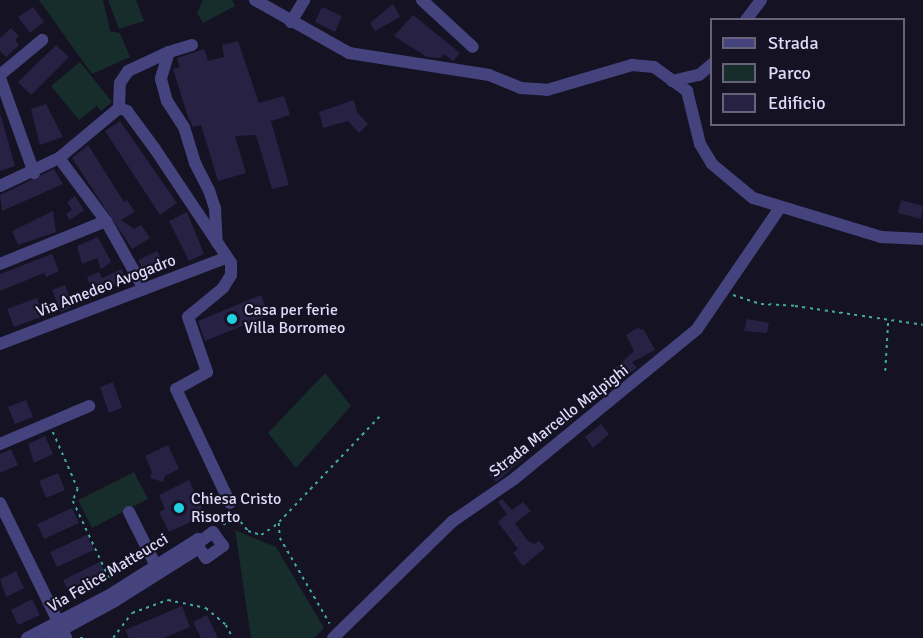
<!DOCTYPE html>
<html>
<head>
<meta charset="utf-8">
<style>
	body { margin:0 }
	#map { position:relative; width:923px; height:638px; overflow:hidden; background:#151224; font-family:Signika,sans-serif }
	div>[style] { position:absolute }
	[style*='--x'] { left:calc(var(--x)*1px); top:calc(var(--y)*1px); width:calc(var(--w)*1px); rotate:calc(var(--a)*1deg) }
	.green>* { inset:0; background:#162d2c }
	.building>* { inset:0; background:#272143 }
	.path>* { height:1.5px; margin-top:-0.75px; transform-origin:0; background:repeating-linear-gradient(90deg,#40a9a0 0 3px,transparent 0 7.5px) }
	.minor>* { height:12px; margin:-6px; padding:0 6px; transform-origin:6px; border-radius:6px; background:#44437d }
	.dots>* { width:16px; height:16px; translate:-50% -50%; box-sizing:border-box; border:3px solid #151224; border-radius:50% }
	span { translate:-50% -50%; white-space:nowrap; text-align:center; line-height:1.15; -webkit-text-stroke:4.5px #151224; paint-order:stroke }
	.street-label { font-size:16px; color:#dddafa }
	.poi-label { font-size:16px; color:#dddafa }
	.left { translate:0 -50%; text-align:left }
	.legend { position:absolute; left:710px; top:18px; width:195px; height:108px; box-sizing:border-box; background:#151224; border:2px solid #65627a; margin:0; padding:8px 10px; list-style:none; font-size:18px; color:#dddafa }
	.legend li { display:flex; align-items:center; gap:12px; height:30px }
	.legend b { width:30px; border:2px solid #65627a }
</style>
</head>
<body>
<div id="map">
	<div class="green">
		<div style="clip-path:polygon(39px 0,103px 0,110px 31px,120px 33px,130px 57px,92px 74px)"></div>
		<div style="clip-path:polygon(108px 0,136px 0,144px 21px,119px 29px)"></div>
		<div style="clip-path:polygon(203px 0,232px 0,235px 6px,203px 23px,197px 13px)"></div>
		<div style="clip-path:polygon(80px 62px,112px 102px,101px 111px,97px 106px,79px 120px,51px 86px)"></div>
		<div style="clip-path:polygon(325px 373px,351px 406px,296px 468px,268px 433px)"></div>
		<div style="clip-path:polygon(134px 472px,148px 499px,92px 528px,78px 500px)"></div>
		<div style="clip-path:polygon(235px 530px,276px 547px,324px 628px,314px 638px,251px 638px)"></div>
	</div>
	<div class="building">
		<div style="clip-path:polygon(393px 4px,400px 17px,375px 31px,370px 23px)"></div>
		<div style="clip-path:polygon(33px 7px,44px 22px,30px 33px,18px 17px)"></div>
		<div style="clip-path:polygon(322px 7px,342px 16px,335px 32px,315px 22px)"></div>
		<div style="clip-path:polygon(413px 15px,460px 53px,453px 61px,444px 54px,440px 58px,427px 57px,394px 36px)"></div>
		<div style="clip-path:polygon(11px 28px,19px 36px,15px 40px,19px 45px,6px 57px,0 51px,0 38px)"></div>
		<div style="clip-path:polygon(238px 41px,259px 103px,284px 96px,290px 115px,271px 121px,289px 185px,272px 189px,256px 135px,235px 136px,246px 173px,218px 181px,201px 125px,193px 127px,188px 117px,173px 69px,180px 67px,177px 58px,204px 49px,208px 61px,224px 57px,222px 45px)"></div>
		<div style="clip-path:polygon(56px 45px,69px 57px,31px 95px,18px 82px)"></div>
		<div style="clip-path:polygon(354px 100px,357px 112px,368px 124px,359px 133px,348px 121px,323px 128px,319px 112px)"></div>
		<div style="clip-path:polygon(46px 104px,63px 137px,40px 145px,31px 109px)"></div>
		<div style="clip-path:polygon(0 113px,15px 166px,0 171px)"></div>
		<div style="clip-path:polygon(120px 121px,177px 203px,160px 215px,105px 131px)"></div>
		<div style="clip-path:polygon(88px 145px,124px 202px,127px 200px,135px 212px,121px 220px,134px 229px,141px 225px,150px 238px,132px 249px,72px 158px)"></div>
		<div style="clip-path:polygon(54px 169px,63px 184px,2px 211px,0 195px)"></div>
		<div style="clip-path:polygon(75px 196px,84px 210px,70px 220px,66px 214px,72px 210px,67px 202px)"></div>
		<div style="clip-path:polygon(901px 200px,923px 206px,921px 219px,898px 213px)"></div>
		<div style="clip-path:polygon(53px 211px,56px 232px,18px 245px,12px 231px)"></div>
		<div style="clip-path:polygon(187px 212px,204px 254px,189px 261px,169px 221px)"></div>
		<div style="clip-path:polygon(98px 237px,111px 262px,101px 269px,97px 258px,82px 264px,77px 246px)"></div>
		<div style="clip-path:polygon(157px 251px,165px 267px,146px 276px,138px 260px)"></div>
		<div style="clip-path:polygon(52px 254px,59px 271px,46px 277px,44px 273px,0 291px,0 274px)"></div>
		<div style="clip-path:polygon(122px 269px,125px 279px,94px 296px,87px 277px,99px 272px,102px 278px)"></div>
		<div style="clip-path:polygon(65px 285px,73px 307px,61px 312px,52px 290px)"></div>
		<div style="clip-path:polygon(261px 295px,269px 315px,205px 341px,198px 321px)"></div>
		<div style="clip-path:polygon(37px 298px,44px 316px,14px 327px,7px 309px)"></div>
		<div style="clip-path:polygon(747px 319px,769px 323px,767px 333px,744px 331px)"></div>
		<div style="clip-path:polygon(638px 328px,644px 330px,655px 350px,632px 362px,637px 368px,626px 376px,616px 368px,634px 351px,626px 335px)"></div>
		<div style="clip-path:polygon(113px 382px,122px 408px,109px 413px,100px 387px)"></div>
		<div style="clip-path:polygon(26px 400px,33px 417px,15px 424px,8px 407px)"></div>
		<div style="clip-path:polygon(601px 424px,609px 434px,593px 448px,585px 437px)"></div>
		<div style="clip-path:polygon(45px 436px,53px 454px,34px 463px,28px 444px)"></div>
		<div style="clip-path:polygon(168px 445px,179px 469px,165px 476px,163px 482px,150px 478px,152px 472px,145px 456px)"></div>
		<div style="clip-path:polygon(11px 449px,18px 465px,0 473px,0 454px)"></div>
		<div style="clip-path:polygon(518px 449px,525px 457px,496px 482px,489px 475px)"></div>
		<div style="clip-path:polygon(58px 473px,65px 490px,46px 498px,39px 481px)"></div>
		<div style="clip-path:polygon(189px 480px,205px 515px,169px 532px,159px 512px,165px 509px,159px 495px)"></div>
		<div style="clip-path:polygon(502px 499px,512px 510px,523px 502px,531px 511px,515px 523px,527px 540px,534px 544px,539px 541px,545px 548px,523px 566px,513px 553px,518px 549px,498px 522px,507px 514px,498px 502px)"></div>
		<div style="clip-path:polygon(72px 508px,79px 523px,44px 539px,37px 524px)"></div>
		<div style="clip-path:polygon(87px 535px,94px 550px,57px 567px,50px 552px)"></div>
		<div style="clip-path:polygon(100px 562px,107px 578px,70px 595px,63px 580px)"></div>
		<div style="clip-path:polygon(16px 571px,24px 588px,6px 597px,0 579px)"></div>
		<div style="clip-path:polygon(32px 599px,40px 615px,18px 625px,11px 610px)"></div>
		<div style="clip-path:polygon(182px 606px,190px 627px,164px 638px,129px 638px,125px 630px)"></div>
		<div style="clip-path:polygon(207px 615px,218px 638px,201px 638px,193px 622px)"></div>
	</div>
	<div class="path">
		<div style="--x:733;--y:295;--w:29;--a:18"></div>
		<div style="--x:761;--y:304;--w:34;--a:3"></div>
		<div style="--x:795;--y:306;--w:129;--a:8.4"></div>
		<div style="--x:885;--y:371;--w:50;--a:-86.6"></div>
		<div style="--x:53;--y:432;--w:62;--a:66.3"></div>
		<div style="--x:78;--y:489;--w:13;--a:113"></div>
		<div style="--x:73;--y:501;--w:89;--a:64.9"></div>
		<div style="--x:279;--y:522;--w:146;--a:-46.4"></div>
		<div style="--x:223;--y:525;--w:16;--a:-35"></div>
		<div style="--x:236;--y:516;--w:19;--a:51"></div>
		<div style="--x:248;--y:531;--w:14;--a:17"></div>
		<div style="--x:261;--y:535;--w:22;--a:-34"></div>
		<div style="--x:279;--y:523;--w:15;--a:86"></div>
		<div style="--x:280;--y:538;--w:99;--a:59.8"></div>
		<div style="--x:80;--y:638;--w:3;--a:0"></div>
		<div style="--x:113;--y:638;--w:31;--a:-53"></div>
		<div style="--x:132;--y:613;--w:38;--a:-20"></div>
		<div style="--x:168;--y:600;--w:39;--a:12"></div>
		<div style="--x:206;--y:608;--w:26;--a:40"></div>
		<div style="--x:226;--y:625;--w:15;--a:62"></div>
	</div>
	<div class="minor">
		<div style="--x:255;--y:0;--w:108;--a:29.4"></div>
		<div style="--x:349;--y:53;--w:142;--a:8.9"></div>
		<div style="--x:489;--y:75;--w:35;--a:22"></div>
		<div style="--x:521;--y:88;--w:26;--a:4"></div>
		<div style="--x:547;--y:90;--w:89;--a:-16.4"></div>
		<div style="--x:632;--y:65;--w:22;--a:5"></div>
		<div style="--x:654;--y:67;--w:41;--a:36"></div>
		<div style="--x:687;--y:91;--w:55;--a:76.2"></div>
		<div style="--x:700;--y:144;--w:23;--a:59"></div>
		<div style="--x:712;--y:164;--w:53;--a:39.7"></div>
		<div style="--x:753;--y:198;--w:134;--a:16.9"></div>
		<div style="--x:881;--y:237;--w:42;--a:2.7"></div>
		<div style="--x:422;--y:0;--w:69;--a:42.7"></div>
		<div style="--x:746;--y:20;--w:25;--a:-53"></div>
		<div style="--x:291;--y:22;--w:26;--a:-59"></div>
		<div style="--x:192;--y:45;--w:24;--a:163"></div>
		<div style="--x:169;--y:52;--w:28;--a:107"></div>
		<div style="--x:161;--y:79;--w:23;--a:75"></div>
		<div style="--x:167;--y:101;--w:31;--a:57"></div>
		<div style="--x:184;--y:127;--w:38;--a:73"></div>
		<div style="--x:195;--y:163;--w:30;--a:63"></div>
		<div style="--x:209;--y:190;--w:20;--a:72"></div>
		<div style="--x:215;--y:209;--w:33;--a:87"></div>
		<div style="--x:0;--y:75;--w:55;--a:-39.8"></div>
		<div style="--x:0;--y:78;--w:101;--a:70.3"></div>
		<div style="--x:672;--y:81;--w:28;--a:-13"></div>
		<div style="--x:699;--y:75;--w:17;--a:-40"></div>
		<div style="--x:119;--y:108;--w:9;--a:21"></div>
		<div style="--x:127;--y:111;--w:47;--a:53.6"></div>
		<div style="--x:155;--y:149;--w:137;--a:56.3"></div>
		<div style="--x:231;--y:263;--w:12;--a:90"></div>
		<div style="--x:231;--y:275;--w:15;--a:122"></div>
		<div style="--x:223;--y:288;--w:45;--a:140.4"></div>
		<div style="--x:188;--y:317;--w:58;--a:70.9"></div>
		<div style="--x:207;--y:372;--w:35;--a:151"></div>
		<div style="--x:176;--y:389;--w:126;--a:64.7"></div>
		<div style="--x:119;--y:108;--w:25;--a:-88"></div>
		<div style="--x:120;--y:83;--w:14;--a:-56"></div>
		<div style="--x:128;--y:71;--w:45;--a:-24.9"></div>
		<div style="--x:59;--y:158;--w:79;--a:53.3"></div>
		<div style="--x:106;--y:221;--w:78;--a:60.8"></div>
		<div style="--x:0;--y:186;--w:65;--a:-25.4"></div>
		<div style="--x:59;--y:158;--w:78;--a:-39.8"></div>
		<div style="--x:0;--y:264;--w:114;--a:-22.1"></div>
		<div style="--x:0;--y:344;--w:241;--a:-20.9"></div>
		<div style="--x:0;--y:444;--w:97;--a:-23.1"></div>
		<div style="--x:0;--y:503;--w:150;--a:63.9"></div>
		<div style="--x:129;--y:512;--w:60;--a:63.4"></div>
		<div style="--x:199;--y:548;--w:12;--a:55"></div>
		<div style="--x:206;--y:558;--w:21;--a:-35"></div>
		<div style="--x:223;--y:546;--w:17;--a:-126"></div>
		<div style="--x:213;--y:532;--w:15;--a:143"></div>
		<div style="--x:27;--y:638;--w:95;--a:-27.6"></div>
		<div style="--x:111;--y:594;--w:103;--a:-32.3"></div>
		<div style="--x:198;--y:539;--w:9;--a:84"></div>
		<div style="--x:47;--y:638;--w:77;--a:-28.6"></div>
		<div style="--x:115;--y:601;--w:99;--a:-32.2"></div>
		<div style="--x:333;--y:638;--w:168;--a:-44.3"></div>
		<div style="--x:453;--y:521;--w:74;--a:-34.5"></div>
		<div style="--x:514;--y:479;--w:237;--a:-39.3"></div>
		<div style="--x:697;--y:329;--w:147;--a:-55.6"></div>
	</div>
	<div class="dots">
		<div style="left:232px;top:319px;background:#20d2e1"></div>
		<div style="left:179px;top:508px;background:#20d2e1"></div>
	</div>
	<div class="street-label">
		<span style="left:106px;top:286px;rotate:-21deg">Via Amedeo Avogadro</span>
		<span style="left:559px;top:421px;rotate:-38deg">Strada Marcello Malpighi</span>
		<span style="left:108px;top:573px;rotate:-31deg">Via Felice Matteucci</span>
	</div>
	<div class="poi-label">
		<span class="left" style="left:244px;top:319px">Casa per ferie<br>Villa Borromeo</span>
		<span class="left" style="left:191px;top:508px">Chiesa Cristo<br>Risorto</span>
	</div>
	<ul class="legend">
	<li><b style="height:8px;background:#44437d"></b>Strada</li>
	<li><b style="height:16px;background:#162d2c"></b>Parco</li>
	<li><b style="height:16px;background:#272143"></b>Edificio</li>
	</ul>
</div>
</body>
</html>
